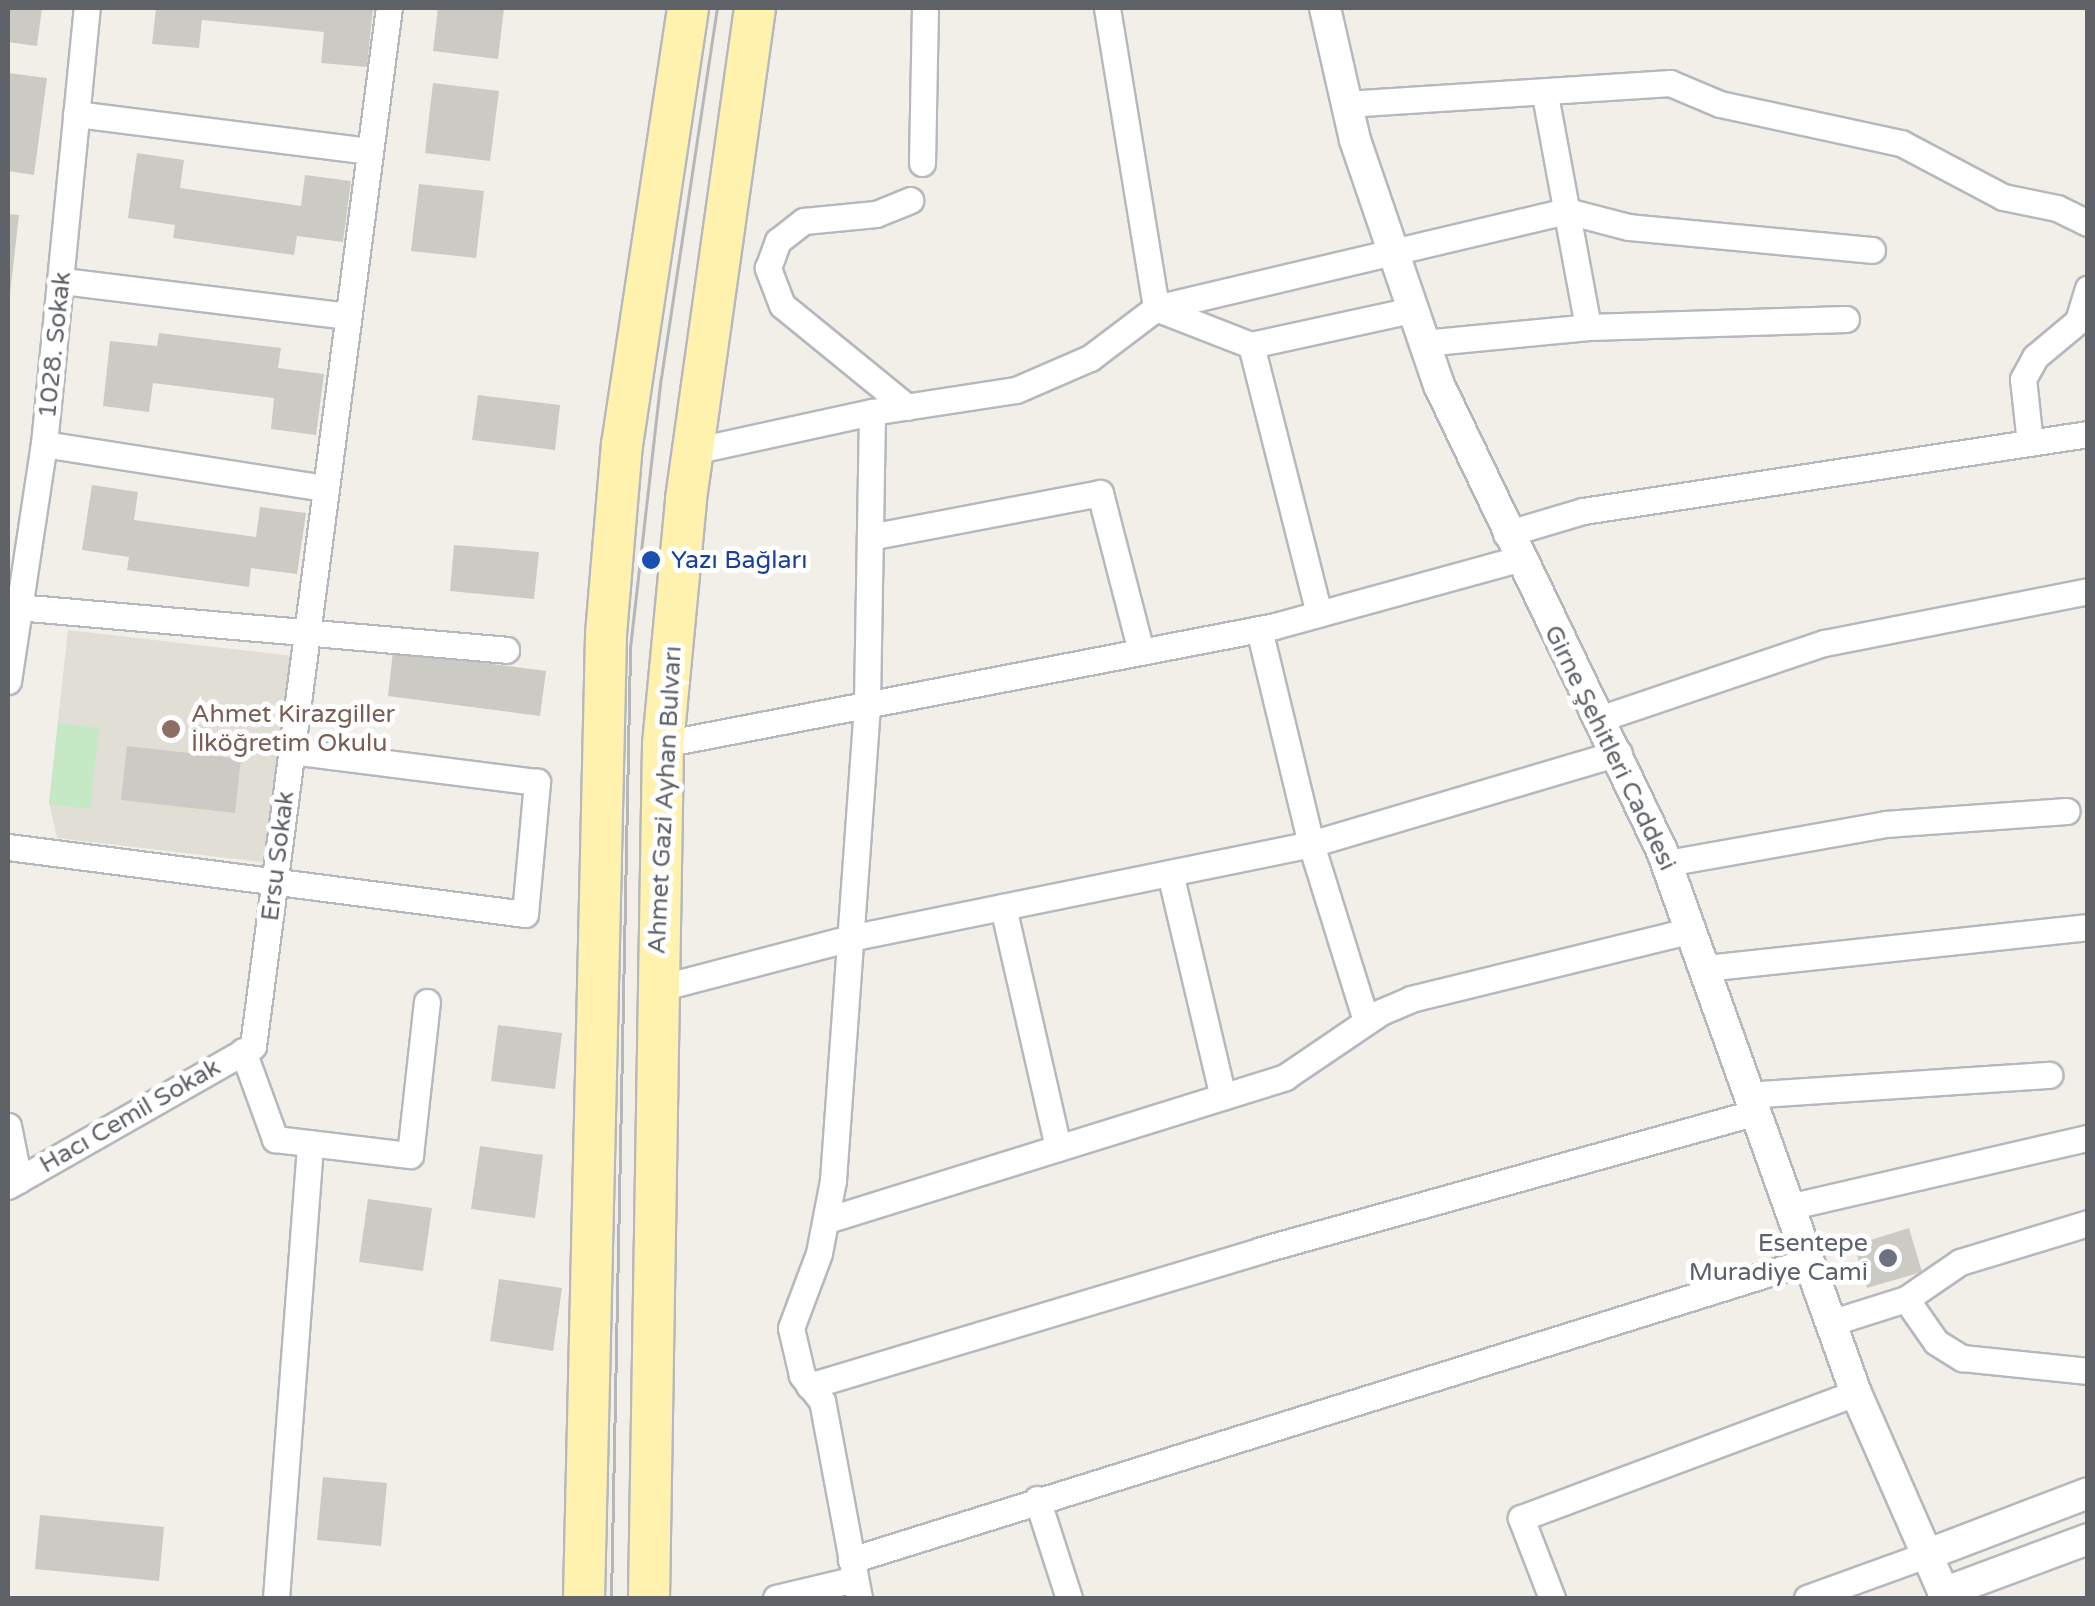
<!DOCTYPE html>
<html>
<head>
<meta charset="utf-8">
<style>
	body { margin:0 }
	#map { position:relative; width:2095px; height:1606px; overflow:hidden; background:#f1efe8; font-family:"Varela Round",sans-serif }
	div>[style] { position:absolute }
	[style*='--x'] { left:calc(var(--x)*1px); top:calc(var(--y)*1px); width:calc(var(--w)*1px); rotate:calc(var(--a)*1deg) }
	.education>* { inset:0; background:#e1ded6 }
	.green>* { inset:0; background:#c5e8c5 }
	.building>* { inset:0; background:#cccac5 }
	.roads { filter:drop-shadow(2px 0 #b5b8bc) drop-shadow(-2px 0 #b5b8bc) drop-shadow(0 2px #b5b8bc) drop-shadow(0 -2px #b5b8bc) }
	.minor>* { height:25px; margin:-12.5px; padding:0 12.5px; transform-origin:12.5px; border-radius:12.5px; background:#fff }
	.tertiary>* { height:30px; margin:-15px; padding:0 15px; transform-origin:15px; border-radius:15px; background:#fff }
	.primary>* { height:40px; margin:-20px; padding:0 20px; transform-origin:20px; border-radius:20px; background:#fff2af }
	.tram>* { height:2.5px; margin:-1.25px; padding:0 1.25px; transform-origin:1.25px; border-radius:1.25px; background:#b6b7b8 }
	.dots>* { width:28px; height:28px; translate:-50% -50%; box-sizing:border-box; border:5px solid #fff; border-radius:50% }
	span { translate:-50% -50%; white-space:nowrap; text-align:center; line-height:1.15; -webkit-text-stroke:10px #fff; paint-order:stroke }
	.street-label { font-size:25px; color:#5f6368 }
	.transit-label { font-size:25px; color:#164399 }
	.left { translate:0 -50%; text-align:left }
	.education-label { font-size:25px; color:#785e54 }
	.worship-label { font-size:25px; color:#5b616d }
	.right { translate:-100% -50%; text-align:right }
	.frame { position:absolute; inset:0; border:10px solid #5f6368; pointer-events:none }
</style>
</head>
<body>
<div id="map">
	<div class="education">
		<div style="clip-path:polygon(68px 630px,293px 656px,270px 863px,57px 838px,49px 802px)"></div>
	</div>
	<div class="green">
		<div style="clip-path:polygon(58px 723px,99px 728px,90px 809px,49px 804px)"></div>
	</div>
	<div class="building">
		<div style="clip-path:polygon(8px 8px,42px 8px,37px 46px,8px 42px)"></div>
		<div style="clip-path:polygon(156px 8px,373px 8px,367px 67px,321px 63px,324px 32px,202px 20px,199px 48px,152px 44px)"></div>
		<div style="clip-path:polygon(438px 8px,504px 8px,498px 59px,433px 51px)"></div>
		<div style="clip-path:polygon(8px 73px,47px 78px,34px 175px,8px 171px)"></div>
		<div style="clip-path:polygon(433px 83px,499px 91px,490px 161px,425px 153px)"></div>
		<div style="clip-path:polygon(137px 153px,184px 160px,180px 188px,301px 206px,305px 175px,351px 181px,343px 242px,297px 236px,294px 255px,173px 238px,175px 225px,128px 218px)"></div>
		<div style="clip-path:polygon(419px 184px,484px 191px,476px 258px,411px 251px)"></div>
		<div style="clip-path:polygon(8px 214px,19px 215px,10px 294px,8px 293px)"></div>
		<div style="clip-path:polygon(159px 333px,281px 348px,278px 368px,324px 374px,316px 435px,271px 429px,274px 398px,153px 383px,149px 412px,103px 406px,110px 341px,157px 346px)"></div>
		<div style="clip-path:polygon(478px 395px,560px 405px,555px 450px,472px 440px)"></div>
		<div style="clip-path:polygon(92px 485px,138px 492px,134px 520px,256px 537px,260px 507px,306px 513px,297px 574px,251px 568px,249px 587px,127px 570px,129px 557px,82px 550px)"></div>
		<div style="clip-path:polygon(454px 545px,539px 552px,534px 599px,450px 591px)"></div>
		<div style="clip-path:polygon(393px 651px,546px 671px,540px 716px,388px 696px)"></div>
		<div style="clip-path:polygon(127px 746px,241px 759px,235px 813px,121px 800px)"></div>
		<div style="clip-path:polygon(498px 1025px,562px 1033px,555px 1089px,491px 1081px)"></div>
		<div style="clip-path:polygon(480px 1146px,543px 1155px,535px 1218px,471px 1209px)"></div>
		<div style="clip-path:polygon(368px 1199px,432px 1208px,423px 1271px,359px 1262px)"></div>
		<div style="clip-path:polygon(1909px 1228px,1922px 1272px,1867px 1288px,1854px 1245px)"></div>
		<div style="clip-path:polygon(499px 1279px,562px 1288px,553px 1351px,490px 1341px)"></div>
		<div style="clip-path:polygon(323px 1477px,387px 1483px,381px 1546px,317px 1540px)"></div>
		<div style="clip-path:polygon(40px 1515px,164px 1527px,159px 1581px,35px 1569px)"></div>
	</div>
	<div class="roads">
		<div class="minor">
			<div style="--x:1107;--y:8;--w:304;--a:80.7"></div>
			<div style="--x:1156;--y:308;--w:102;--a:21.3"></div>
			<div style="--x:1251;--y:345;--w:165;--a:-12.3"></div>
			<div style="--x:1545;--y:95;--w:236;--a:79.5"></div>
			<div style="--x:1346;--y:104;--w:325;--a:-3.7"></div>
			<div style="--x:1670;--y:83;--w:54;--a:22.8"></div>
			<div style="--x:1720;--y:104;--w:185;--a:12.2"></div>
			<div style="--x:1901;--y:143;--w:115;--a:27.9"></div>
			<div style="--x:2003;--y:197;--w:55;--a:11.5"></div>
			<div style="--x:2057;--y:208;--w:34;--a:26"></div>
			<div style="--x:76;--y:114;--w:296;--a:7.2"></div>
			<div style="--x:922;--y:163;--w:155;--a:-88.9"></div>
			<div style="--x:63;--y:281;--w:287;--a:7"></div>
			<div style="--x:1423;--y:343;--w:166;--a:-5.5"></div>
			<div style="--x:1588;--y:327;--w:258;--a:-1.8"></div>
			<div style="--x:1251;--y:345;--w:277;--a:75.8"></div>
			<div style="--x:907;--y:407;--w:161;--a:-140.8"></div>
			<div style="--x:782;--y:305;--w:40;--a:-111"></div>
			<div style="--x:768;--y:268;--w:29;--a:-70"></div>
			<div style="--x:778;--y:241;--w:33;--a:-38"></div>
			<div style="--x:804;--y:221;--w:72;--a:-5.6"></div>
			<div style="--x:876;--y:214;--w:37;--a:-22"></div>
			<div style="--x:2030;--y:443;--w:64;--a:-96.2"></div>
			<div style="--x:2023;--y:379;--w:25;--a:-61"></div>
			<div style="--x:2035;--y:357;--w:56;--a:-39.9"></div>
			<div style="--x:2078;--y:321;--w:34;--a:-73"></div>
			<div style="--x:44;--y:444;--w:285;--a:8.9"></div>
			<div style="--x:693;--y:451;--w:183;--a:-12.3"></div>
			<div style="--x:872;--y:412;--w:146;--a:-8.7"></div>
			<div style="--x:1016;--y:390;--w:81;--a:-23.4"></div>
			<div style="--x:1090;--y:358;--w:83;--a:-37.1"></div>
			<div style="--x:1156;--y:308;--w:422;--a:-13.3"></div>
			<div style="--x:1567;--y:211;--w:64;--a:14.5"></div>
			<div style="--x:1629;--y:227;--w:244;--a:5.4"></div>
			<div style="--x:1506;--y:534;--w:80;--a:-16.6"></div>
			<div style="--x:1583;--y:511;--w:511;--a:-8.67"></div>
			<div style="--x:870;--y:537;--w:234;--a:-10.8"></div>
			<div style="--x:1100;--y:493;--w:163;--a:75.5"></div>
			<div style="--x:17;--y:607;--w:491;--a:5"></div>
			<div style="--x:1259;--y:629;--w:221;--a:76.4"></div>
			<div style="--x:1311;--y:844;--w:185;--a:72.7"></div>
			<div style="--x:8;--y:681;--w:240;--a:-81.4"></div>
			<div style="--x:44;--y:444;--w:438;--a:-84.4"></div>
			<div style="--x:1602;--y:718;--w:234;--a:-18.7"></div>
			<div style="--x:1824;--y:643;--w:269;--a:-11.1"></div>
			<div style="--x:663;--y:744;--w:623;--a:-10.91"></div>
			<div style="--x:1275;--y:626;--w:253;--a:-15.4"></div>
			<div style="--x:8;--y:847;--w:521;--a:7.38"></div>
			<div style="--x:525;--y:914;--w:133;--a:-84.8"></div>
			<div style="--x:537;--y:782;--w:247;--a:-172.8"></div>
			<div style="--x:1667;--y:863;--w:221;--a:-10.1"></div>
			<div style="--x:1885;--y:824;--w:182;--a:-4.1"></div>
			<div style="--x:1170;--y:873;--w:230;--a:76.7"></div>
			<div style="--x:1003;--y:907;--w:247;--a:77.1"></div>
			<div style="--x:1705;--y:968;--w:385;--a:-6.1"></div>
			<div style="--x:656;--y:989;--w:201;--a:-14.7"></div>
			<div style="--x:850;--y:938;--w:470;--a:-11.5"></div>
			<div style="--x:1311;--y:844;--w:321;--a:-16.5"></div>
			<div style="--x:243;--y:1051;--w:94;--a:70"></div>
			<div style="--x:275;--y:1139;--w:136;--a:6.8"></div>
			<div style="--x:410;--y:1155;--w:154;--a:-83.7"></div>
			<div style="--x:1747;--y:1095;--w:303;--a:-3.8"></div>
			<div style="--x:8;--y:1126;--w:55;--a:78.5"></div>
			<div style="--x:8;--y:1186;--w:282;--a:-29.7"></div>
			<div style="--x:253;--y:1046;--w:1047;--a:-82.54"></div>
			<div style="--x:1788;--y:1207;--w:308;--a:-13"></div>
			<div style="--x:827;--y:1220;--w:480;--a:-17.3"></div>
			<div style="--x:1285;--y:1077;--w:116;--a:-34.1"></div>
			<div style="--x:1381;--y:1012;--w:33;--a:-23"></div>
			<div style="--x:1411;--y:999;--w:289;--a:-13.8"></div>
			<div style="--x:1906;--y:1299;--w:52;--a:55.1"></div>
			<div style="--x:1936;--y:1342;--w:31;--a:32"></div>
			<div style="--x:1962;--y:1358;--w:127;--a:5.9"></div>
			<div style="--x:1830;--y:1323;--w:80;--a:-17.5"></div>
			<div style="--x:1906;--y:1299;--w:65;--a:-34.4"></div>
			<div style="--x:1960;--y:1262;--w:134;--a:-16.9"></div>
			<div style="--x:809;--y:1386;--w:472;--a:-16.7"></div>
			<div style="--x:1261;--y:1250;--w:511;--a:-15.56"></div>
			<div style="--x:1037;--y:1499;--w:104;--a:72.1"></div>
			<div style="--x:851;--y:1560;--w:1003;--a:-17.35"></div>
			<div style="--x:276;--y:1598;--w:456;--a:-85.7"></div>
			<div style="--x:776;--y:1598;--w:81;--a:-13.5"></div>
			<div style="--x:859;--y:1598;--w:200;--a:-100.6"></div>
			<div style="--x:822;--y:1401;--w:33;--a:-128"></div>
			<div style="--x:802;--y:1375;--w:48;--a:-103.2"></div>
			<div style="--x:791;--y:1328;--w:80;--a:-69.5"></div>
			<div style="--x:819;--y:1253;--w:74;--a:-79.1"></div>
			<div style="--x:833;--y:1180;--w:480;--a:-85.9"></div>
			<div style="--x:867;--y:701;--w:289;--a:-89"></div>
			<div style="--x:1552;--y:1598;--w:86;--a:-111.2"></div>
			<div style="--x:1521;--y:1518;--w:358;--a:-20.5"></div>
			<div style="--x:1807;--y:1598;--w:127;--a:-19.9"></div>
		</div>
		<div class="tertiary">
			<div style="--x:1325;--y:8;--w:135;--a:77.2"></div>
			<div style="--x:1355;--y:140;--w:259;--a:71.1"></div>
			<div style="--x:1439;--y:385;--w:517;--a:64.43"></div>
			<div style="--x:1662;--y:851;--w:576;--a:70.31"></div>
			<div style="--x:1856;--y:1393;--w:224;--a:66.3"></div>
			<div style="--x:1926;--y:1555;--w:173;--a:-20.9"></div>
			<div style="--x:1943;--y:1593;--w:155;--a:-20.4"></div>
		</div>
		<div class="primary">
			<div style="--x:584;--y:1598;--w:964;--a:-88.69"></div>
			<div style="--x:606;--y:634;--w:190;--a:-85.2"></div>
			<div style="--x:622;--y:445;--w:442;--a:-81.4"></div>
			<div style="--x:649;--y:1598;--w:854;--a:-89.06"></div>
			<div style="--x:663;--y:744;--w:246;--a:-84.6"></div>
			<div style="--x:686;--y:499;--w:496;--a:-82"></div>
		</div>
	</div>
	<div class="tram">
		<div style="--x:611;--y:1598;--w:950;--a:-88.85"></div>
		<div style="--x:630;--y:648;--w:272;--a:-83.5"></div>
		<div style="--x:661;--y:378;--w:374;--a:-81.4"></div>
	</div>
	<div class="dots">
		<div style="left:651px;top:560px;background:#1a4fb4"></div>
		<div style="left:171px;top:729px;background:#8d6e63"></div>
		<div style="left:1888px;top:1258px;background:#6b7280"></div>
	</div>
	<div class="street-label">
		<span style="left:55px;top:345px;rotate:-84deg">1028. Sokak</span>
		<span style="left:1610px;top:748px;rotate:64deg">Girne Şehitleri Caddesi</span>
		<span style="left:665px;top:800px;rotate:-87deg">Ahmet Gazi Ayhan Bulvarı</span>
		<span style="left:278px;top:856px;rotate:-83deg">Ersu Sokak</span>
		<span style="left:130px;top:1116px;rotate:-30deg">Hacı Cemil Sokak</span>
	</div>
	<div class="transit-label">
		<span class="left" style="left:671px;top:560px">Yazı Bağları</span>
	</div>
	<div class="education-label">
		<span class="left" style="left:191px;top:729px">Ahmet Kirazgiller<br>İlköğretim Okulu</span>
	</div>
	<div class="worship-label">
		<span class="right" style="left:1868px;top:1258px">Esentepe<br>Muradiye Cami</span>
	</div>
	<div class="frame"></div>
</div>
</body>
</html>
